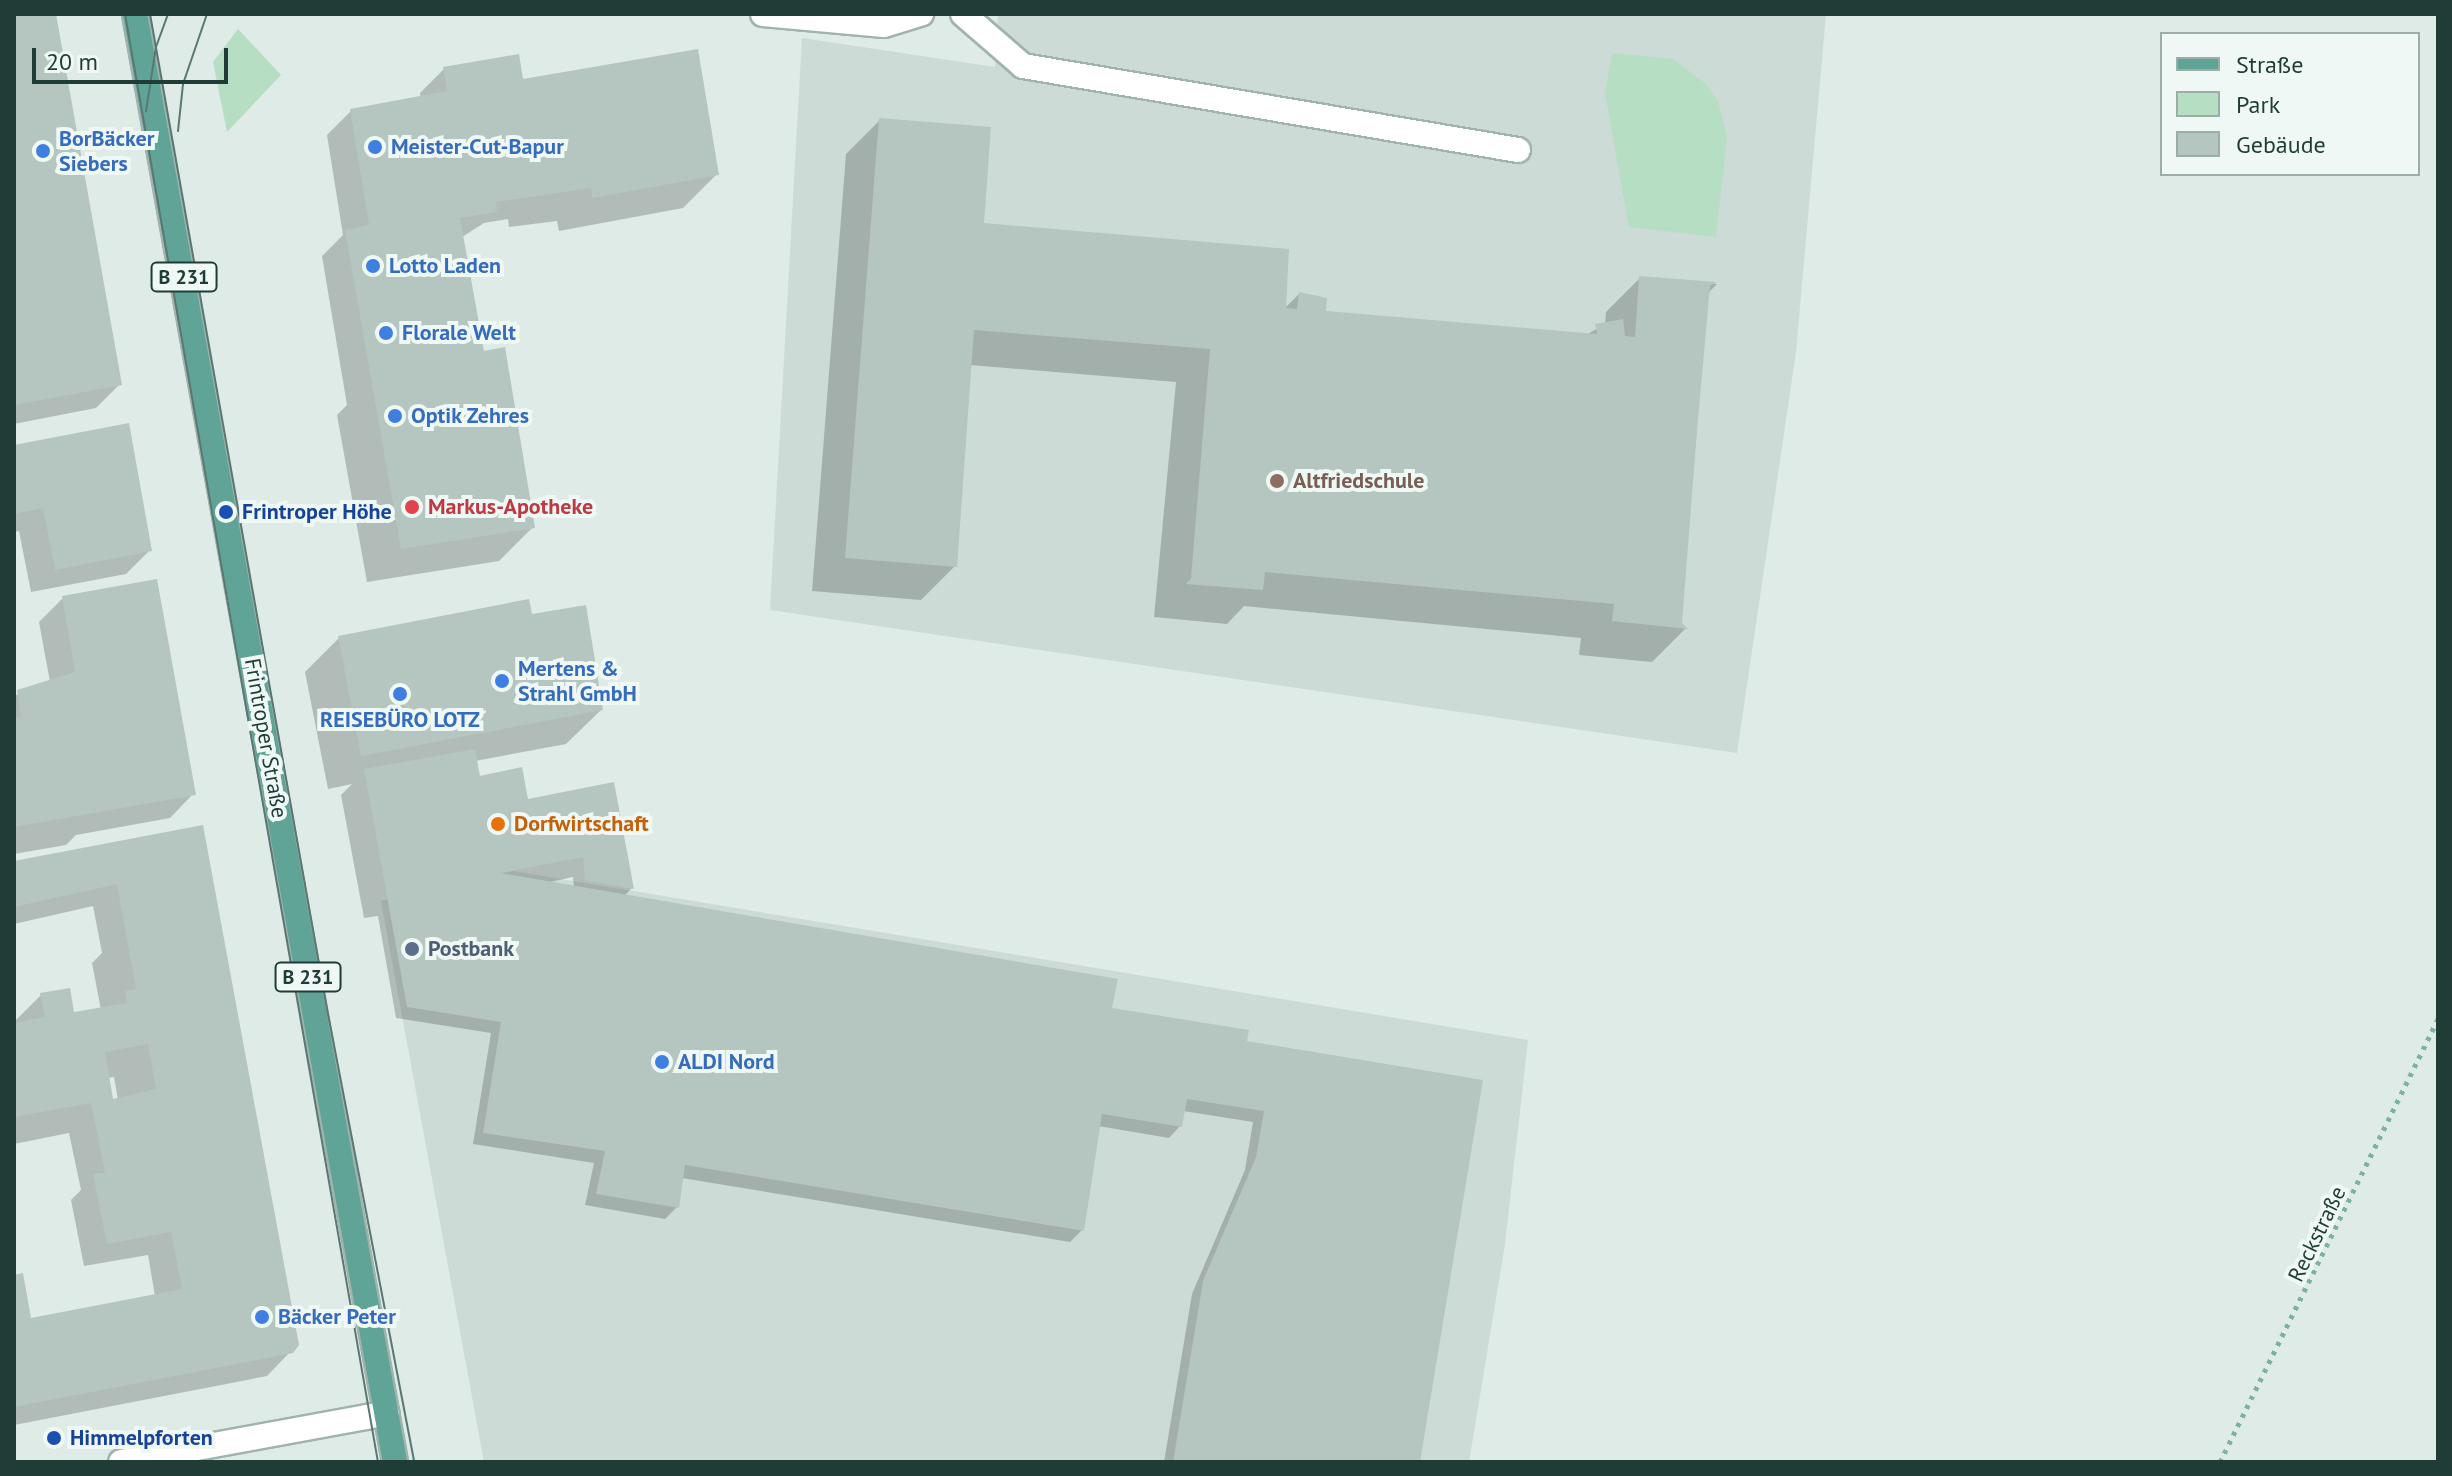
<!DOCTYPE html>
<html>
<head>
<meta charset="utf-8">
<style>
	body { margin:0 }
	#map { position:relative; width:2452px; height:1476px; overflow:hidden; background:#deebe6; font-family:"PT Sans",sans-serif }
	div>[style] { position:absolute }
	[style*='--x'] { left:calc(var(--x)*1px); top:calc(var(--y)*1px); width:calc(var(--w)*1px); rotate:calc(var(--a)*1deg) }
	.built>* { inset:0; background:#ccdbd5 }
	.green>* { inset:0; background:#b5dec3 }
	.shadow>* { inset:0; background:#0003 }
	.building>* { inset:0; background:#b4c6bf }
	.path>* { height:5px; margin-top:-2.5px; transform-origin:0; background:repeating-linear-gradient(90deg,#7cb1a4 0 4px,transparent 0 10px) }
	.roads { filter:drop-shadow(2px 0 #a1b3ae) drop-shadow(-2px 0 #a1b3ae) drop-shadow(0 2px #a1b3ae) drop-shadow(0 -2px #a1b3ae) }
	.minor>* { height:24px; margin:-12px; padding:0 12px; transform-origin:12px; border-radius:12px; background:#fff }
	.major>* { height:24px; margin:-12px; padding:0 12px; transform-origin:12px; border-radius:12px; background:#60a497 }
	.tram>* { height:2px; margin:-1px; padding:0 1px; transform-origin:1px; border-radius:1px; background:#597872 }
	.dots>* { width:22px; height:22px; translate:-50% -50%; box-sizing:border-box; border:4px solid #eff8f4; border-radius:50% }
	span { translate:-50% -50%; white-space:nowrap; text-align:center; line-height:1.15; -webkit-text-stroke:8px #eff8f4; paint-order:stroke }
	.shield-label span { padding:2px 6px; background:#eff8f4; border:2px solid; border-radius:6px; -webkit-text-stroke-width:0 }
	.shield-label { font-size:20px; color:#1f3c36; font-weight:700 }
	.shop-label { font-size:22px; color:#366cbe; font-weight:700 }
	.left { translate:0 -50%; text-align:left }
	.education-label { font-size:22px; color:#785e54; font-weight:700 }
	.health-label { font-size:22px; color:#be3a42; font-weight:700 }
	.transit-label { font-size:22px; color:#164399; font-weight:700 }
	.street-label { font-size:22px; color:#1f3c36 }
	.food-label { font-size:22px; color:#c56008; font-weight:700 }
	.service-label { font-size:22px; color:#4e5e75; font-weight:700 }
	.frame { position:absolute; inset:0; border:16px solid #1f3c36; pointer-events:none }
	.legend { position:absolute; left:2160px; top:32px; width:260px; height:144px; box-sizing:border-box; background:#eff8f4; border:2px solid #9cada8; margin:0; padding:10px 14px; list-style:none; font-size:24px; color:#1f3c36 }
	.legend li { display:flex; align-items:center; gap:16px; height:40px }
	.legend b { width:40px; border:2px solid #9cada8 }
	.scale { position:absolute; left:32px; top:48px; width:196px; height:36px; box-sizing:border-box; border:4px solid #1f3c36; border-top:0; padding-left:10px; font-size:24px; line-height:28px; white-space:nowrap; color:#1f3c36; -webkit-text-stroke:6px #eff8f4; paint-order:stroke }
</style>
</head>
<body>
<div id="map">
	<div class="built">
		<div style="clip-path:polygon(998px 14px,1826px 14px,1796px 352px,1737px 753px,770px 610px,802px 38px,995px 67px)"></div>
		<div style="clip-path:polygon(513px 871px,1528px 1040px,1505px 1244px,1469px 1462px,484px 1462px,381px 901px)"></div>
	</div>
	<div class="green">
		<div style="clip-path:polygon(238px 29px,281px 75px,227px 132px,213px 62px)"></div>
		<div style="clip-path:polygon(1612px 53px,1673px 59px,1705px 83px,1718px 101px,1727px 137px,1716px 237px,1629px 227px,1605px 93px)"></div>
	</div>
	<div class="shadow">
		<div style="clip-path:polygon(14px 14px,54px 14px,120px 384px,96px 408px,14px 424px)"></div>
		<div style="clip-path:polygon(444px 69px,522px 83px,717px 174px,683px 208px,559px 231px,557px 221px,509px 227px,508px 219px,484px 223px,462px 237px,482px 354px,533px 527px,499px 561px,367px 582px,337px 415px,347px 405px,322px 256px,343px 235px,327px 135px,351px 111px,421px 98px,420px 93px)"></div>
		<div style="clip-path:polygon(880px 120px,981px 225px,1283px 310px,1299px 294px,1324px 313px,1586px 335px,1605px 324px,1606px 312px,1640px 278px,1717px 284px,1707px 294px,1680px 624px,1685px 629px,1652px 662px,1579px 655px,1581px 638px,1244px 606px,1227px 624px,1154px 617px,1176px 382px,970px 365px,955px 566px,921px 600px,812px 591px,846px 154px)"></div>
		<div style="clip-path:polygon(14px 447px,150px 550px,126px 574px,31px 592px,19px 531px,14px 532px)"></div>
		<div style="clip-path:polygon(63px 598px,193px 794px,170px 818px,76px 835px,66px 845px,14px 854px,14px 696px,50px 682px,39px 622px)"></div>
		<div style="clip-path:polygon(evenodd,531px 617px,601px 710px,566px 744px,475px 761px,478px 778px,526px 802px,632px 888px,624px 896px,1244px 1043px,1418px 1462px,1164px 1462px,1192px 1294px,1245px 1170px,1253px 1122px,1183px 1111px,1180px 1126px,1169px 1138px,1098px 1126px,1082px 1230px,1070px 1242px,682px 1178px,677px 1207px,665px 1219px,585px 1205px,594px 1163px,473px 1144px,491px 1033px,396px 1018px,378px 916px,364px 918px,341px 795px,352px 784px,328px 789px,305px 672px,339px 638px,531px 617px,573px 877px,574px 888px,545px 883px,573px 877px)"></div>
		<div style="clip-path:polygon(evenodd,201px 828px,291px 1351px,267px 1376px,14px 1425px,14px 1277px,29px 1321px,155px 1296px,148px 1255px,84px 1266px,71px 1200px,81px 1190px,69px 1133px,14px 1144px,14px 1022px,41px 995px,73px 1014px,101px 1010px,92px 963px,102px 953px,93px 906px,14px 924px,14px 863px,201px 828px,114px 1077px,118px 1100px,112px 1101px,108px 1078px,114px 1077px)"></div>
	</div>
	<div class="building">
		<div style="clip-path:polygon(14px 14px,56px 14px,122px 385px,14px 405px)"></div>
		<div style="clip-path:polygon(698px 49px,719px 175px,592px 198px,591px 188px,496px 202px,497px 212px,460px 218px,484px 351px,505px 347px,535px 528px,401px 549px,345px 230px,369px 225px,350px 109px,447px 91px,443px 67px,519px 54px,523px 79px)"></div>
		<div style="clip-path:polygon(879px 118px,991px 127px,984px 223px,1289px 249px,1286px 308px,1297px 309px,1299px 292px,1327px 298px,1326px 311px,1597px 334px,1595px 324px,1623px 319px,1625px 336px,1635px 337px,1639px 276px,1716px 282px,1710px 286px,1697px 431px,1682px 623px,1688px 629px,1612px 621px,1614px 604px,1265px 572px,1263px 590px,1186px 584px,1191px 578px,1210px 349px,974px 330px,957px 567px,845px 558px)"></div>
		<div style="clip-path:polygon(129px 423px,152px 551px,55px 570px,43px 508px,14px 514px,14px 445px)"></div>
		<div style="clip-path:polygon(157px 579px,196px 795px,14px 827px,14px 718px,21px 717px,17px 690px,75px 672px,62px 596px)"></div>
		<div style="clip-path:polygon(529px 599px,532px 614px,586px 605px,603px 710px,361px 756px,338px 636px)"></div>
		<div style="clip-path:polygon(475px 749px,480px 776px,522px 767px,528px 799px,614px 782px,634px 889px,585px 880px,583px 857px,500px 873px,1118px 979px,1112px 1008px,1249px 1030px,1247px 1041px,1483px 1080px,1420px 1462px,1173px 1462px,1203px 1281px,1256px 1157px,1264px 1111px,1187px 1099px,1182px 1127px,1102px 1114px,1084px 1231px,685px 1165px,679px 1208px,596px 1194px,605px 1151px,483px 1133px,501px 1022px,407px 1007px,364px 769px)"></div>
		<div style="clip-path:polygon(evenodd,203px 825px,299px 1345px,293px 1353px,14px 1407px,14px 1275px,23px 1273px,31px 1318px,182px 1289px,171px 1232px,107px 1244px,93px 1174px,105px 1173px,91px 1103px,14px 1117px,14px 1023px,45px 1017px,40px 993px,70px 988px,74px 1012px,127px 1003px,125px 991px,136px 989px,117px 884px,14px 907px,14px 861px,203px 825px,148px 1044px,156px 1089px,113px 1099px,105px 1052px,148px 1044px)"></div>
	</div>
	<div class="path">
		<div style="--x:2220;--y:1462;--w:495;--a:-63.8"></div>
	</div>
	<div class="roads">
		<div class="minor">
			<div style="--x:763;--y:14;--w:121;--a:5.2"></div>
			<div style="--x:884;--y:25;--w:39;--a:-17"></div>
			<div style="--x:963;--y:14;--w:79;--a:40.9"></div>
			<div style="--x:1023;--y:66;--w:502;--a:9.63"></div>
			<div style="--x:121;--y:1462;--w:270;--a:-10.4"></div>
		</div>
		<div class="major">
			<div style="--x:135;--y:14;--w:1471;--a:79.82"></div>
		</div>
	</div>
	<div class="tram">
		<div style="--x:125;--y:14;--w:1470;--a:80.09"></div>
		<div style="--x:150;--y:14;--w:1016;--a:79.91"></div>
		<div style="--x:328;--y:1014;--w:456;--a:79.1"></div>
		<div style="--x:146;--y:111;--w:65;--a:-81.1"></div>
		<div style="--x:156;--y:47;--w:35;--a:-70"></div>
		<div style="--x:178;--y:131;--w:47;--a:-83.9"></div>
		<div style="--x:183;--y:84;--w:74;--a:-71.1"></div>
	</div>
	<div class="dots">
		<div style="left:375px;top:147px;background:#3f7fe0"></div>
		<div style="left:43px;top:151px;background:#3f7fe0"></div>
		<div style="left:373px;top:266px;background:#3f7fe0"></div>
		<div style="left:386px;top:333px;background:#3f7fe0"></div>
		<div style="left:395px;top:416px;background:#3f7fe0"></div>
		<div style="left:1277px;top:481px;background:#8d6e63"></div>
		<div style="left:412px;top:507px;background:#e0444e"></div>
		<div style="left:226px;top:512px;background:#1a4fb4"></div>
		<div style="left:502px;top:681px;background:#3f7fe0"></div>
		<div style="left:400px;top:694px;background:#3f7fe0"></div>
		<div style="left:498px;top:824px;background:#e8710a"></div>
		<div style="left:412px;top:949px;background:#5c6f8a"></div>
		<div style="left:662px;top:1062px;background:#3f7fe0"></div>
		<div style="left:262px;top:1317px;background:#3f7fe0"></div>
		<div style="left:54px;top:1438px;background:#1a4fb4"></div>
	</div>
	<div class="shield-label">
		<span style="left:184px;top:277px">B 231</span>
		<span style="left:308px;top:977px">B 231</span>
	</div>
	<div class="shop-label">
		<span class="left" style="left:59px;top:151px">BorBäcker<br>Siebers</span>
		<span class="left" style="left:391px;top:147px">Meister-Cut-Bapur</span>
		<span class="left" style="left:389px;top:266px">Lotto Laden</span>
		<span class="left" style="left:402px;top:333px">Florale Welt</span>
		<span class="left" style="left:411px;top:416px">Optik Zehres</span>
		<span class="left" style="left:518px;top:681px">Mertens &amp;<br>Strahl GmbH</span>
		<span style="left:400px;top:720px">REISEBÜRO LOTZ</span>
		<span class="left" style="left:678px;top:1062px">ALDI Nord</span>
		<span class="left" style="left:278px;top:1317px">Bäcker Peter</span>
	</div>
	<div class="education-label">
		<span class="left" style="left:1293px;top:481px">Altfriedschule</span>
	</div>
	<div class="health-label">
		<span class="left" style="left:428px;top:507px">Markus-Apotheke</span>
	</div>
	<div class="transit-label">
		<span class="left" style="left:242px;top:512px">Frintroper Höhe</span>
		<span class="left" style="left:70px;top:1438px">Himmelpforten</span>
	</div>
	<div class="street-label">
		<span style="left:266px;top:738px;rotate:80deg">Frintroper Straße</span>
		<span style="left:2317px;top:1234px;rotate:-64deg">Reckstraße</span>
	</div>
	<div class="food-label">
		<span class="left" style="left:514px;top:824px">Dorfwirtschaft</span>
	</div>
	<div class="service-label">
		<span class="left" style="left:428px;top:949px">Postbank</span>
	</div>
	<div class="frame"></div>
	<ul class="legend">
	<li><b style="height:10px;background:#60a497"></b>Straße</li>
	<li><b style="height:22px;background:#b5dec3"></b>Park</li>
	<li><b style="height:22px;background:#b4c6bf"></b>Gebäude</li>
	</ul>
	<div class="scale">20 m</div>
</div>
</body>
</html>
